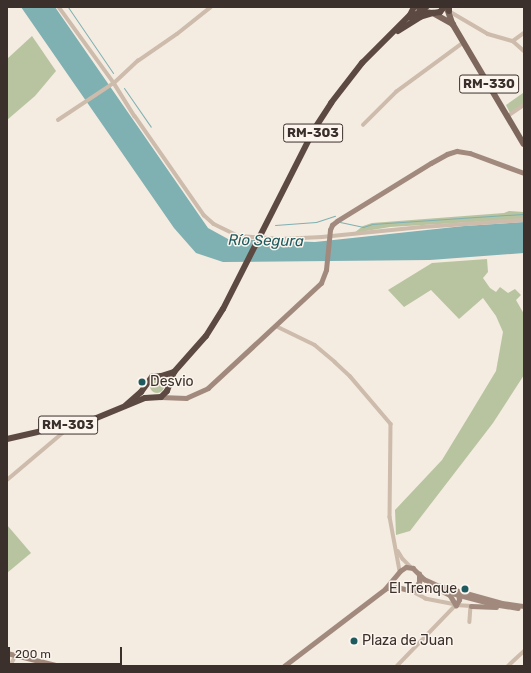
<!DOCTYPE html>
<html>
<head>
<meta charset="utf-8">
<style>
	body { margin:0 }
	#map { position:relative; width:531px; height:673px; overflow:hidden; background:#f4ebe1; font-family:Rubik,sans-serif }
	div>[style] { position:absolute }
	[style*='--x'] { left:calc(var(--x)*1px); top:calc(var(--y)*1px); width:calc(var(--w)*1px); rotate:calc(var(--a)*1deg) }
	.green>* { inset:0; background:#b8c4a0 }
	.round { border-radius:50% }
	.water>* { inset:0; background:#7fb0b2 }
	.stream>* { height:1px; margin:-0.5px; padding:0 0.5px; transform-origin:0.5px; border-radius:0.5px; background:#7fb0b2 }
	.street>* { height:3.5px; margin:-1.75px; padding:0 1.75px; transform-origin:1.75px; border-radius:1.75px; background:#cdbbac }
	.secondary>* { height:4.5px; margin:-2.25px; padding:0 2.25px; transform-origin:2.25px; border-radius:2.25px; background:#a18a7d }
	.primary>* { height:5.5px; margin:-2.75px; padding:0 2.75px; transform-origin:2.75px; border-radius:2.75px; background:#7d675c }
	.highway>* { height:6px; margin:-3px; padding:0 3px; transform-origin:3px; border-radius:3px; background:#5c4a42 }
	.dots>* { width:11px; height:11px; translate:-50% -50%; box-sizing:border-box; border:2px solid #fbf5ee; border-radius:50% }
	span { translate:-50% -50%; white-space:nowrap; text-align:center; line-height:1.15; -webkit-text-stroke:3px #fbf5ee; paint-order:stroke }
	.shield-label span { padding:1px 3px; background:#fbf5ee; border:1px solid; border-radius:3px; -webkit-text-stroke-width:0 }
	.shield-label { font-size:13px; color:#3b302b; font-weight:700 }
	.poi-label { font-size:14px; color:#3b302b }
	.left { translate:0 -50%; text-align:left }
	.right { translate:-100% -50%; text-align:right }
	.water-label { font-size:15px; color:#1f5a5e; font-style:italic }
	.frame { position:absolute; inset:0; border:8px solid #3b302b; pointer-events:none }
	.scale { position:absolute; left:8px; top:647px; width:114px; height:18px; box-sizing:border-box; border:2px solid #3b302b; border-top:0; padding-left:5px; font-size:12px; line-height:14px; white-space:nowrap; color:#3b302b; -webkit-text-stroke:3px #fbf5ee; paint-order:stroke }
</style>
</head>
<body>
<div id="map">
	<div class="green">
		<div style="clip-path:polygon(32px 36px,56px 71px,35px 96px,7px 120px,7px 59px)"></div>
		<div style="clip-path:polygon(523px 93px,524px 103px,510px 113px,506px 105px)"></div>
		<div style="clip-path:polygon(509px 211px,524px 212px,524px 219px,390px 227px,354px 233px,363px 226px,372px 223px,504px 213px)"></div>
		<div style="clip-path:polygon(487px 259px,488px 272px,483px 278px,490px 288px,496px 292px,500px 287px,508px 293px,515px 289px,521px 295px,516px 300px,524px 314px,524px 375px,493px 423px,410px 531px,396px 535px,395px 510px,442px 460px,467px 419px,496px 371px,503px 332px,496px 316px,483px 298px,459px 319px,431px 290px,404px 307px,388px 290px,432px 263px)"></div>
		<div class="round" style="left:150px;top:379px;width:14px;height:14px"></div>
		<div style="clip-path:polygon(7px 525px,31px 553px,7px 573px)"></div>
	</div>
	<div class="water">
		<div style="clip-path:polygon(21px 7px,55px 7px,208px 228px,228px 239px,315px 242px,464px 226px,524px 222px,524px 253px,430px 260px,223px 262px,196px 253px,174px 228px)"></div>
	</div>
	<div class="stream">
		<div style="--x:68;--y:7;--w:80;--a:55.7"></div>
		<div style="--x:124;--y:88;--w:47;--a:55.3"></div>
		<div style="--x:340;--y:222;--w:24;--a:12"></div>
		<div style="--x:363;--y:227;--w:9;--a:-18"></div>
		<div style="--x:372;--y:224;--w:152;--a:-3.8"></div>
		<div style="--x:275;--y:225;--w:41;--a:-4.2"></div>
		<div style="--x:316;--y:222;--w:20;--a:-18"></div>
	</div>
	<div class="street">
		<div style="--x:59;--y:7;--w:94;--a:54.1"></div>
		<div style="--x:114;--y:83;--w:39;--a:58"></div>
		<div style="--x:135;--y:116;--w:121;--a:55.1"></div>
		<div style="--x:204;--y:215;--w:13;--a:42"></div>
		<div style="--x:214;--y:224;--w:28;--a:26"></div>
		<div style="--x:239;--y:236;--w:42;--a:4.1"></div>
		<div style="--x:281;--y:239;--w:41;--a:-2.8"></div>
		<div style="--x:322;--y:237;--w:100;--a:-5.7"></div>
		<div style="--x:422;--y:227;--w:102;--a:-3.9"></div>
		<div style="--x:449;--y:11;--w:45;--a:30.5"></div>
		<div style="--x:488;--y:34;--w:26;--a:16"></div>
		<div style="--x:513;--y:41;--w:15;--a:42"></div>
		<div style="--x:513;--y:41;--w:14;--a:-36"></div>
		<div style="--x:508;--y:116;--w:19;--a:-35"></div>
		<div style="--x:58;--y:120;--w:67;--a:-33.5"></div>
		<div style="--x:114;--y:83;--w:33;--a:-43"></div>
		<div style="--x:138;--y:61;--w:47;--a:-34.7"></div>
		<div style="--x:177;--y:34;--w:43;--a:-38.5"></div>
		<div style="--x:363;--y:125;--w:47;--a:-45"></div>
		<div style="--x:396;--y:92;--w:84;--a:-36.3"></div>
		<div style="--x:276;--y:326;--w:43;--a:26"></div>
		<div style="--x:315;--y:345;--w:26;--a:40"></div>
		<div style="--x:335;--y:362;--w:21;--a:43"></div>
		<div style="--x:350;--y:376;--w:63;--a:49.5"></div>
		<div style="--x:391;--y:424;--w:93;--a:90.6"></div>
		<div style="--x:390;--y:517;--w:55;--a:79.5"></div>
		<div style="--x:7;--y:480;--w:85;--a:-40.2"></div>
		<div style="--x:398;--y:551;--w:9;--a:58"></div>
		<div style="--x:403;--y:559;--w:11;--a:45"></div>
		<div style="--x:456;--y:605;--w:15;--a:4"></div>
		<div style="--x:471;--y:606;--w:16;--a:94"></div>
		<div style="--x:10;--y:666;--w:13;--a:-61"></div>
		<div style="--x:397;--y:666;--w:85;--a:-46"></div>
		<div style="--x:456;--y:605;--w:31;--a:-169"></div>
		<div style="--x:426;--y:599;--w:11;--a:-153"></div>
		<div style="--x:508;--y:666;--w:22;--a:-43"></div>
	</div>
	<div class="secondary">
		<div style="--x:161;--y:397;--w:25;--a:2"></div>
		<div style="--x:186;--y:398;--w:24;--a:-24"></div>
		<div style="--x:208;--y:388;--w:154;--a:-42.9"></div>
		<div style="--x:321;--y:283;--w:14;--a:-69"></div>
		<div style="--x:326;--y:270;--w:40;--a:-84.3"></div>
		<div style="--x:330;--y:230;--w:5;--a:-68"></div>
		<div style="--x:332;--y:225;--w:6;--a:-39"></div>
		<div style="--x:337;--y:221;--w:110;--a:-31.7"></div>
		<div style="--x:431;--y:163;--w:18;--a:-29"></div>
		<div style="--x:447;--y:154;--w:10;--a:-17"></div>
		<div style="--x:457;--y:151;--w:13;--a:9"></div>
		<div style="--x:470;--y:153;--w:58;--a:20.3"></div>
		<div style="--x:388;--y:588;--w:9;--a:-6"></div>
		<div style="--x:397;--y:587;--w:12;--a:14"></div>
		<div style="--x:409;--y:590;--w:24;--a:-5"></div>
		<div style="--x:433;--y:588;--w:62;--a:14.9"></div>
		<div style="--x:493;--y:604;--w:25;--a:9"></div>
		<div style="--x:414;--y:589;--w:9;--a:-54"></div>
		<div style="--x:419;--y:582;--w:8;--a:-90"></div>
		<div style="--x:444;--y:592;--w:7;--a:27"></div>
		<div style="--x:450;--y:595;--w:12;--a:59"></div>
		<div style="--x:456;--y:605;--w:6;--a:-59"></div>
		<div style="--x:459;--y:600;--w:6;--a:-99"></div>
		<div style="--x:471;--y:606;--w:25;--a:2"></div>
		<div style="--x:7;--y:653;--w:55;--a:13.8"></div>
		<div style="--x:284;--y:666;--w:127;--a:-37.3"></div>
		<div style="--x:385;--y:589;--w:23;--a:-50"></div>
		<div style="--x:400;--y:571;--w:7;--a:-34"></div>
		<div style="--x:406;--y:567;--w:7;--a:8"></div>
		<div style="--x:413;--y:568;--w:16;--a:45"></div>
		<div style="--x:424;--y:579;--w:14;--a:25"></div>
		<div style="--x:437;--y:585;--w:67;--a:15.5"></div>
		<div style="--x:502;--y:603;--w:22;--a:8"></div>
	</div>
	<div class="primary">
		<div style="--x:447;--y:7;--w:18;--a:71"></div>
		<div style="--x:453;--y:24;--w:139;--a:59.4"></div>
		<div style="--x:433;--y:13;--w:23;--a:29"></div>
	</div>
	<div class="highway">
		<div style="--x:418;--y:7;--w:7;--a:45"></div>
		<div style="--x:423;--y:12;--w:10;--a:6"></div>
		<div style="--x:433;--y:13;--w:7;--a:-8"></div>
		<div style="--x:440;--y:12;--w:6;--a:-51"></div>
		<div style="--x:449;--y:7;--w:4;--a:90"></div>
		<div style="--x:411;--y:18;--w:19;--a:-36"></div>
		<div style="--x:398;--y:31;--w:26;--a:-32"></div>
		<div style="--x:420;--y:17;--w:14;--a:-17"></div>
		<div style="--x:126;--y:405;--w:20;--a:-41"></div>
		<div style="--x:141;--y:392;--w:19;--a:-54"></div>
		<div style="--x:152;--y:377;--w:9;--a:-6"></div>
		<div style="--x:161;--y:376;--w:14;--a:-17"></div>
		<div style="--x:174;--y:372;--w:48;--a:-48.4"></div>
		<div style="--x:206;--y:336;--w:32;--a:-58"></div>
		<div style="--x:223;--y:309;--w:203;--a:-63.1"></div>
		<div style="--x:315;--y:128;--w:30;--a:-57"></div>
		<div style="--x:331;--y:103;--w:51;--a:-52.2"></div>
		<div style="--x:362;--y:63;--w:68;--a:-45"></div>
		<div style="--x:410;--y:15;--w:9;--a:-63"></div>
		<div style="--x:7;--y:439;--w:89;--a:-12.9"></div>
		<div style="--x:94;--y:419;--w:55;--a:-22.4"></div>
		<div style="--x:145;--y:398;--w:16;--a:-4"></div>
		<div style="--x:161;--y:397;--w:8;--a:-45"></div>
		<div style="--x:167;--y:391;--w:20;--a:-70"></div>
	</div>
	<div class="dots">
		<div style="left:142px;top:382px;background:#1f5a5e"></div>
		<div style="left:465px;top:589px;background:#1f5a5e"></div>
		<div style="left:354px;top:641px;background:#1f5a5e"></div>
	</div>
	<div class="shield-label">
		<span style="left:489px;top:84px">RM-330</span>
		<span style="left:313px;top:133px">RM-303</span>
		<span style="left:68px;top:425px">RM-303</span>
	</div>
	<div class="poi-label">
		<span class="left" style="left:150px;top:382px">Desvio</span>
		<span class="right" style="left:457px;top:589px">El Trenque</span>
		<span class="left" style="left:362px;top:641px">Plaza de Juan</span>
	</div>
	<div class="water-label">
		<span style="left:266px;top:241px;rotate:1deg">Río Segura</span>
	</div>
	<div class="frame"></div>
	<div class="scale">200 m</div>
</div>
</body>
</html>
